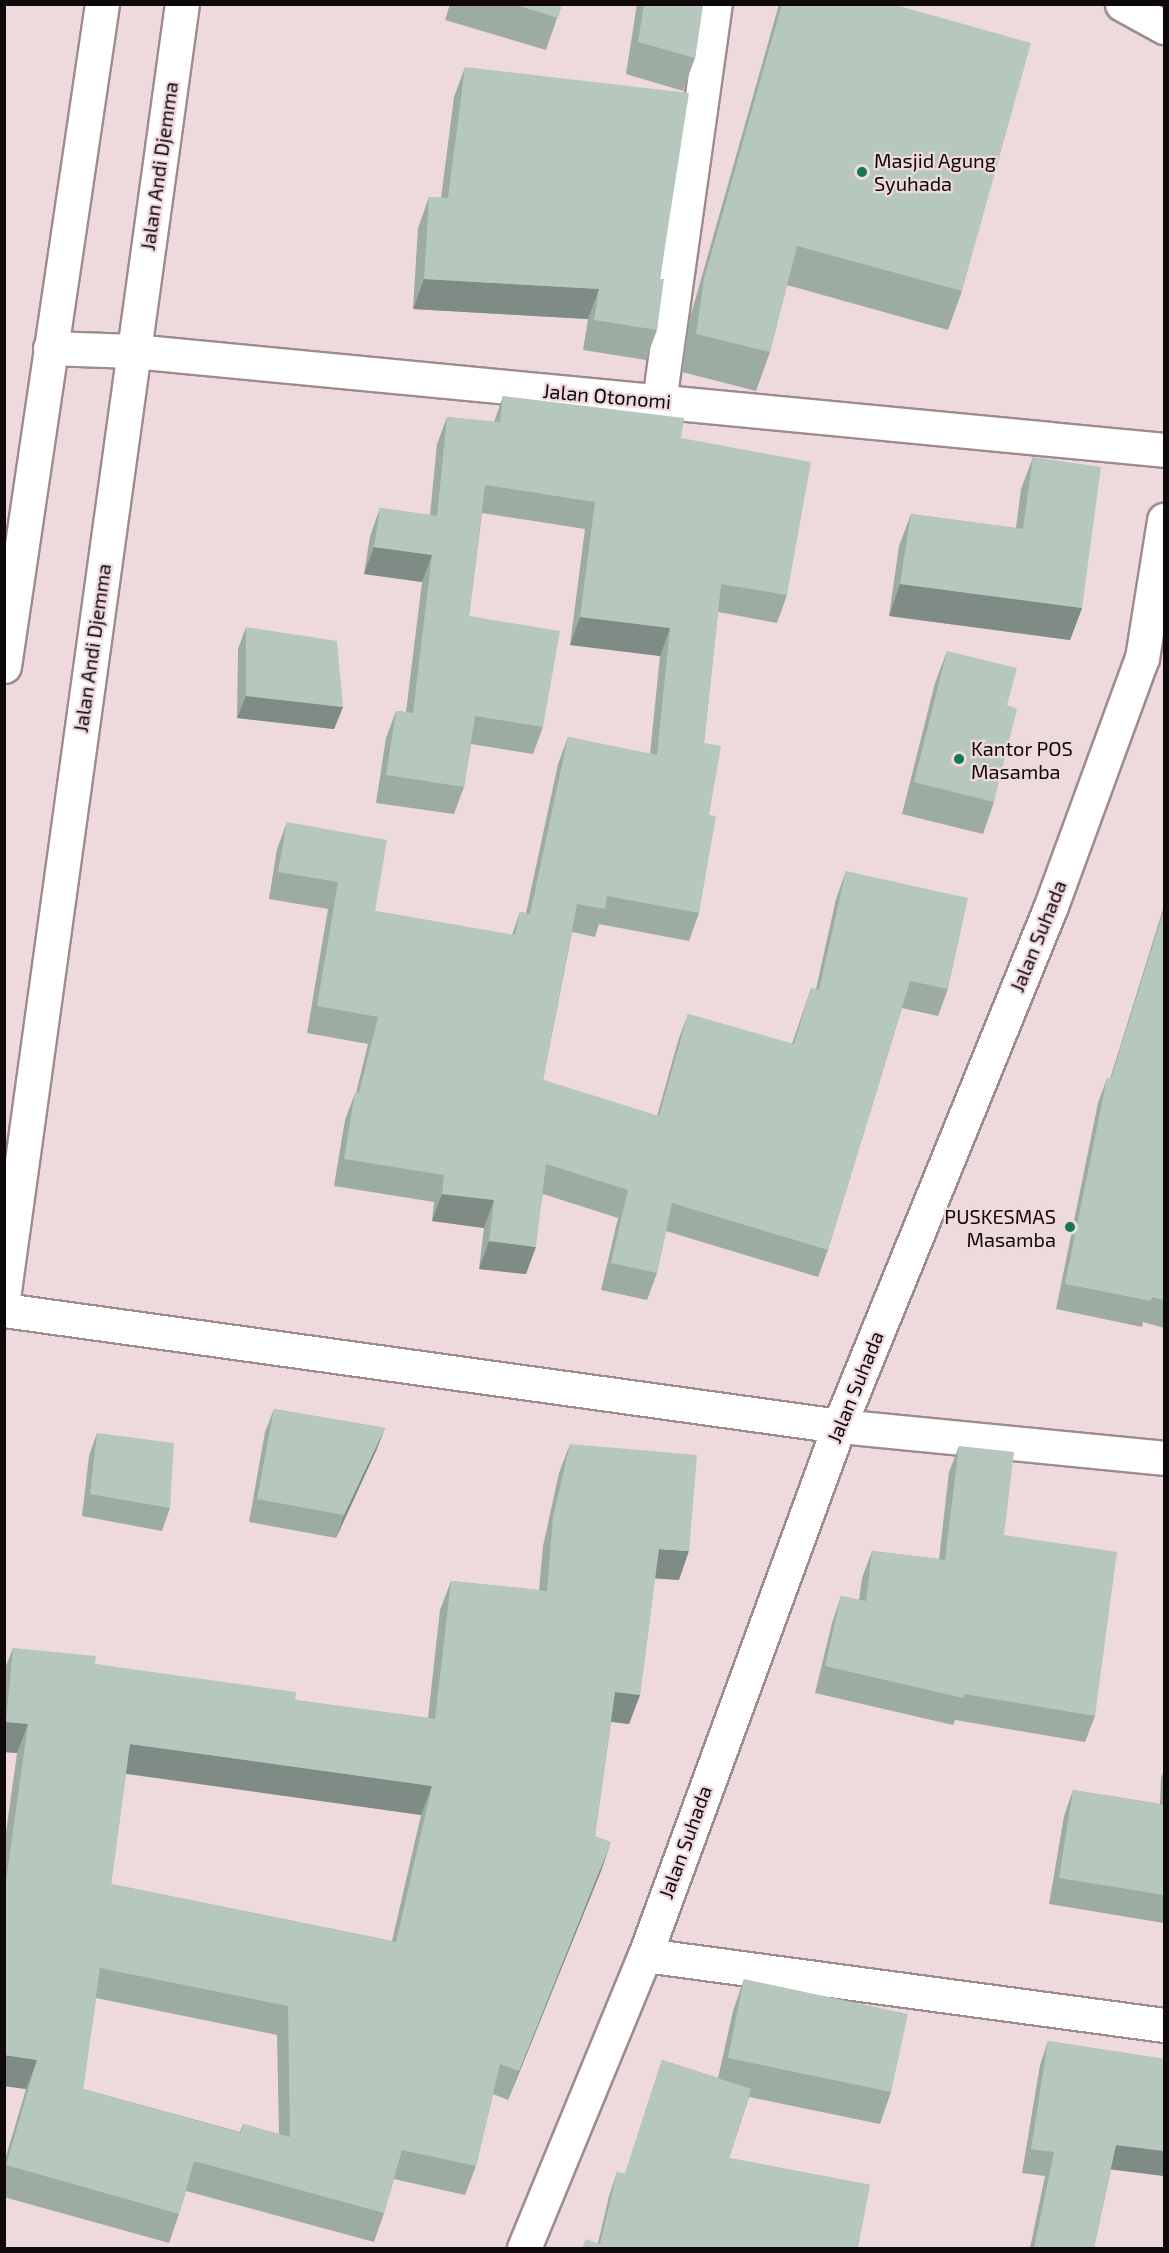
<!DOCTYPE html>
<html>
<head>
<meta charset="utf-8">
<style>
	body { margin:0 }
	#map { position:relative; width:1169px; height:2253px; overflow:hidden; background:#eed9dd; font-family:"Exo 2",sans-serif }
	div>[style] { position:absolute }
	[style*='--x'] { left:calc(var(--x)*1px); top:calc(var(--y)*1px); width:calc(var(--w)*1px); rotate:calc(var(--a)*1deg) }
	.roads { filter:drop-shadow(2px 0 #9e8b8f) drop-shadow(-2px 0 #9e8b8f) drop-shadow(0 2px #9e8b8f) drop-shadow(0 -2px #9e8b8f) }
	.minor>* { height:33px; margin:-16.5px; padding:0 16.5px; transform-origin:16.5px; border-radius:16.5px; background:#fff }
	.highway>* { height:33px; margin:-16.5px; padding:0 16.5px; transform-origin:16.5px; border-radius:16.5px; background:#fff }
	.wall>* { inset:0; background:#9daca3 }
	.shaded-wall>* { inset:0; background:#7f8c85 }
	.building>* { inset:0; background:#b6c8be }
	.dots>* { width:16px; height:16px; translate:-50% -50%; box-sizing:border-box; border:3px solid #eed9dd; border-radius:50% }
	span { translate:-50% -50%; white-space:nowrap; text-align:center; line-height:1.15; -webkit-text-stroke:4.5px #eed9dd; paint-order:stroke }
	.poi-label { font-size:20px; color:#10090b }
	.left { translate:0 -50%; text-align:left }
	.right { translate:-100% -50%; text-align:right }
	.street-label { font-size:20px; color:#10090b }
	.frame { position:absolute; inset:0; border:6px solid #10090b; pointer-events:none }
</style>
</head>
<body>
<div id="map">
	<div class="roads">
		<div class="minor">
			<div style="--x:50;--y:348;--w:83;--a:2.1"></div>
			<div style="--x:133;--y:351;--w:1036;--a:5.48"></div>
			<div style="--x:659;--y:401;--w:401;--a:-82"></div>
			<div style="--x:4;--y:666;--w:669;--a:-81.58"></div>
			<div style="--x:4;--y:1291;--w:1299;--a:-82.13"></div>
			<div style="--x:4;--y:1310;--w:843;--a:7.91"></div>
			<div style="--x:839;--y:1426;--w:327;--a:5.6"></div>
			<div style="--x:645;--y:1955;--w:524;--a:7.68"></div>
			<div style="--x:524;--y:2248;--w:317;--a:-67.6"></div>
			<div style="--x:645;--y:1955;--w:563;--a:-69.86"></div>
			<div style="--x:839;--y:1426;--w:562;--a:-67.82"></div>
			<div style="--x:1051;--y:906;--w:264;--a:-69.9"></div>
			<div style="--x:1142;--y:658;--w:140;--a:-80.9"></div>
		</div>
		<div class="highway">
			<div style="--x:1122;--y:4;--w:48;--a:28.7"></div>
		</div>
	</div>
	<div class="wall">
		<div style="clip-path:polygon(450px 4px,562px 4px,546px 50px,445px 20px)"></div>
		<div style="clip-path:polygon(637px 4px,703px 4px,695px 58px,683px 91px,626px 74px)"></div>
		<div style="clip-path:polygon(779px 4px,892px 4px,962px 291px,948px 330px,787px 285px,770px 352px,756px 391px,682px 372px,690px 318px,776px 15px)"></div>
		<div style="clip-path:polygon(465px 67px,660px 279px,657px 330px,646px 360px,583px 350px,588px 319px,413px 309px,418px 228px,429px 197px,441px 198px,454px 97px)"></div>
		<div style="clip-path:polygon(503px 396px,681px 438px,787px 595px,777px 623px,718px 612px,704px 743px,709px 815px,699px 913px,689px 941px,599px 924px,595px 937px,572px 932px,543px 1080px,657px 1116px,678px 1041px,688px 1014px,792px 1044px,811px 988px,816px 989px,836px 899px,846px 871px,948px 989px,938px 1016px,902px 1008px,828px 1250px,818px 1277px,666px 1231px,657px 1273px,647px 1300px,601px 1290px,618px 1218px,543px 1194px,526px 1274px,479px 1269px,484px 1228px,432px 1221px,434px 1202px,334px 1186px,345px 1120px,355px 1093px,356px 1093px,368px 1044px,307px 1033px,328px 909px,269px 899px,277px 849px,287px 822px,375px 911px,512px 935px,520px 912px,526px 913px,558px 764px,568px 737px,650px 754px,660px 656px,570px 645px,585px 529px,482px 513px,469px 616px,543px 727px,533px 754px,471px 744px,464px 787px,454px 814px,376px 803px,386px 738px,396px 711px,406px 712px,422px 582px,364px 574px,370px 536px,380px 508px,430px 515px,437px 444px,447px 417px,494px 422px)"></div>
		<div style="clip-path:polygon(1033px 457px,1082px 608px,1070px 640px,889px 616px,899px 546px,911px 514px,1016px 528px,1021px 489px)"></div>
		<div style="clip-path:polygon(246px 627px,343px 707px,334px 729px,237px 718px,238px 649px)"></div>
		<div style="clip-path:polygon(947px 651px,1007px 705px,994px 802px,983px 834px,902px 814px,935px 683px)"></div>
		<div style="clip-path:polygon(1164px 906px,1164px 1328px,1143px 1322px,1142px 1327px,1056px 1309px,1098px 1103px,1107px 1078px,1110px 1079px)"></div>
		<div style="clip-path:polygon(274px 1409px,385px 1428px,376px 1451px,336px 1538px,249px 1522px,265px 1432px)"></div>
		<div style="clip-path:polygon(97px 1433px,170px 1508px,162px 1531px,82px 1516px,89px 1456px)"></div>
		<div style="clip-path:polygon(evenodd,570px 1444px,679px 1580px,655px 1578px,640px 1695px,629px 1724px,611px 1722px,595px 1836px,601px 1871px,508px 2100px,493px 2094px,476px 2166px,465px 2195px,394px 2179px,384px 2213px,374px 2242px,186px 2191px,179px 2214px,169px 2243px,4px 2197px,4px 2163px,26px 2089px,4px 2086px,4px 1847px,17px 1753px,4px 1752px,4px 1671px,13px 1648px,95px 1664px,295px 1700px,428px 1718px,440px 1610px,451px 1581px,539px 1590px,543px 1546px,559px 1473px,570px 1444px,126px 1773px,421px 1815px,392px 1941px,111px 1884px,126px 1773px,570px 1444px,96px 1998px,277px 2035px,279px 2134px,243px 2124px,240px 2132px,83px 2089px,96px 1998px)"></div>
		<div style="clip-path:polygon(959px 1446px,1095px 1716px,1085px 1742px,955px 1720px,953px 1725px,815px 1693px,832px 1623px,841px 1596px,859px 1600px,862px 1578px,872px 1551px,939px 1559px,949px 1472px)"></div>
		<div style="clip-path:polygon(1164px 1769px,1164px 1923px,1049px 1904px,1064px 1816px,1073px 1790px,1160px 1804px,1161px 1778px)"></div>
		<div style="clip-path:polygon(744px 1979px,891px 2092px,880px 2124px,749px 2097px,729px 2158px,870px 2185px,582px 2248px,598px 2243px,609px 2196px,617px 2172px,625px 2174px,662px 2060px,718px 2078px,733px 2011px)"></div>
		<div style="clip-path:polygon(1048px 2041px,1164px 2059px,1164px 2176px,1111px 2169px,1094px 2248px,1030px 2248px,1045px 2176px,1022px 2173px,1040px 2065px)"></div>
	</div>
	<div class="shaded-wall">
		<div style="clip-path:polygon(424px 279px,599px 289px,588px 319px,413px 309px)"></div>
		<div style="clip-path:polygon(374px 547px,432px 555px,422px 582px,364px 574px)"></div>
		<div style="clip-path:polygon(900px 584px,1082px 608px,1070px 640px,889px 616px)"></div>
		<div style="clip-path:polygon(580px 617px,670px 628px,660px 656px,570px 645px)"></div>
		<div style="clip-path:polygon(246px 696px,343px 707px,334px 729px,237px 718px)"></div>
		<div style="clip-path:polygon(442px 1194px,494px 1200px,484px 1228px,432px 1221px)"></div>
		<div style="clip-path:polygon(489px 1241px,536px 1247px,526px 1274px,479px 1269px)"></div>
		<div style="clip-path:polygon(385px 1428px,376px 1451px,336px 1538px,344px 1515px)"></div>
		<div style="clip-path:polygon(659px 1549px,689px 1551px,679px 1580px,648px 1578px)"></div>
		<div style="clip-path:polygon(615px 1692px,640px 1695px,629px 1724px,605px 1721px)"></div>
		<div style="clip-path:polygon(6px 1722px,28px 1724px,17px 1753px,4px 1752px,4px 1725px)"></div>
		<div style="clip-path:polygon(130px 1744px,432px 1786px,421px 1815px,120px 1773px)"></div>
		<div style="clip-path:polygon(611px 1842px,601px 1871px,508px 2100px,519px 2071px)"></div>
		<div style="clip-path:polygon(4px 2055px,37px 2060px,26px 2089px,4px 2086px)"></div>
		<div style="clip-path:polygon(1116px 2145px,1164px 2151px,1164px 2176px,1107px 2169px)"></div>
	</div>
	<div class="building">
		<div style="clip-path:polygon(513px 4px,562px 4px,558px 18px)"></div>
		<div style="clip-path:polygon(644px 4px,703px 4px,695px 58px,638px 42px)"></div>
		<div style="clip-path:polygon(782px 4px,892px 4px,1031px 43px,962px 291px,797px 246px,770px 352px,696px 334px,704px 279px)"></div>
		<div style="clip-path:polygon(465px 67px,689px 93px,660px 279px,664px 279px,657px 330px,594px 320px,599px 289px,424px 279px,429px 197px,448px 198px)"></div>
		<div style="clip-path:polygon(503px 396px,684px 418px,681px 438px,811px 462px,787px 595px,721px 584px,704px 743px,721px 746px,709px 815px,716px 816px,699px 913px,607px 896px,605px 909px,577px 904px,543px 1080px,659px 1116px,688px 1014px,794px 1044px,811px 988px,819px 990px,846px 871px,968px 898px,948px 989px,910px 981px,828px 1250px,672px 1203px,657px 1273px,611px 1263px,628px 1190px,546px 1164px,536px 1247px,489px 1241px,494px 1200px,442px 1194px,444px 1175px,344px 1159px,355px 1093px,359px 1093px,378px 1017px,317px 1006px,338px 882px,278px 872px,287px 822px,387px 840px,375px 911px,515px 935px,520px 912px,530px 914px,568px 737px,657px 755px,670px 628px,580px 617px,595px 502px,485px 485px,469px 616px,560px 631px,543px 727px,475px 716px,464px 787px,386px 775px,396px 711px,413px 713px,432px 555px,374px 547px,380px 508px,437px 516px,447px 417px,500px 422px)"></div>
		<div style="clip-path:polygon(1033px 457px,1101px 467px,1082px 608px,900px 584px,911px 514px,1023px 529px)"></div>
		<div style="clip-path:polygon(246px 627px,337px 641px,343px 707px,246px 696px)"></div>
		<div style="clip-path:polygon(947px 651px,1017px 668px,1007px 705px,1017px 709px,994px 802px,914px 782px)"></div>
		<div style="clip-path:polygon(1164px 910px,1164px 1300px,1152px 1297px,1151px 1301px,1065px 1284px,1107px 1078px,1111px 1079px)"></div>
		<div style="clip-path:polygon(274px 1409px,385px 1428px,344px 1515px,257px 1499px)"></div>
		<div style="clip-path:polygon(97px 1433px,174px 1443px,170px 1508px,90px 1494px)"></div>
		<div style="clip-path:polygon(evenodd,570px 1444px,697px 1455px,689px 1551px,659px 1549px,640px 1695px,615px 1692px,595px 1836px,611px 1842px,519px 2071px,500px 2064px,476px 2166px,402px 2150px,384px 2213px,194px 2161px,179px 2214px,6px 2165px,37px 2060px,4px 2055px,4px 1895px,28px 1724px,6px 1722px,13px 1648px,96px 1656px,95px 1664px,296px 1692px,295px 1700px,435px 1719px,451px 1581px,547px 1591px,553px 1517px,570px 1444px,130px 1744px,432px 1786px,396px 1942px,111px 1884px,130px 1744px,570px 1444px,100px 1968px,288px 2006px,290px 2137px,243px 2124px,241px 2133px,83px 2089px,100px 1968px)"></div>
		<div style="clip-path:polygon(959px 1446px,1014px 1452px,1004px 1535px,1117px 1552px,1095px 1716px,964px 1694px,963px 1698px,825px 1666px,841px 1596px,866px 1601px,872px 1551px,945px 1560px)"></div>
		<div style="clip-path:polygon(1073px 1790px,1164px 1805px,1164px 1895px,1059px 1878px)"></div>
		<div style="clip-path:polygon(744px 1979px,908px 2014px,891px 2092px,728px 2058px)"></div>
		<div style="clip-path:polygon(1048px 2041px,1164px 2059px,1164px 2151px,1116px 2145px,1094px 2248px,1034px 2248px,1054px 2152px,1031px 2149px)"></div>
		<div style="clip-path:polygon(662px 2060px,751px 2089px,729px 2158px,870px 2185px,858px 2248px,582px 2248px,586px 2239px,600px 2244px,617px 2172px,625px 2174px)"></div>
	</div>
	<div class="dots">
		<div style="left:862px;top:172px;background:#117953"></div>
		<div style="left:959px;top:759px;background:#117953"></div>
		<div style="left:1070px;top:1227px;background:#117953"></div>
	</div>
	<div class="poi-label">
		<span class="left" style="left:874px;top:172px">Masjid Agung<br>Syuhada</span>
		<span class="left" style="left:971px;top:760px">Kantor POS<br>Masamba</span>
		<span class="right" style="left:1056px;top:1228px">PUSKESMAS<br>Masamba</span>
	</div>
	<div class="street-label">
		<span style="left:159px;top:166px;rotate:-82deg">Jalan Andi Djemma</span>
		<span style="left:607px;top:396px;rotate:5deg">Jalan Otonomi</span>
		<span style="left:92px;top:648px;rotate:-82deg">Jalan Andi Djemma</span>
		<span style="left:1038px;top:936px;rotate:-68deg">Jalan Suhada</span>
		<span style="left:855px;top:1387px;rotate:-68deg">Jalan Suhada</span>
		<span style="left:685px;top:1842px;rotate:-70deg">Jalan Suhada</span>
	</div>
	<div class="frame"></div>
</div>
</body>
</html>
